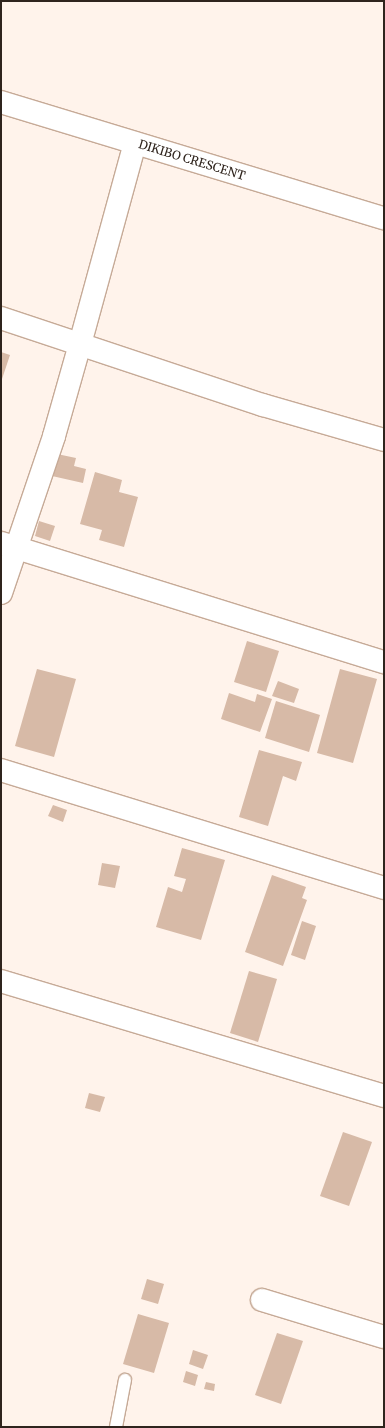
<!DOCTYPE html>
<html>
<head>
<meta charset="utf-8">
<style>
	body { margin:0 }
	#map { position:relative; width:385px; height:1428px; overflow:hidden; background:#fff3eb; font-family:Merriweather,serif }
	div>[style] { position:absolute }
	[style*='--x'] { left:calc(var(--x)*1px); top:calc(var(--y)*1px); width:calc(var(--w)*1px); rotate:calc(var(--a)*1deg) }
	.building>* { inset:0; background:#d7baa7 }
	.roads { filter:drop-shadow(1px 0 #c6aa97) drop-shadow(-1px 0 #c6aa97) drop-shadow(0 1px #c6aa97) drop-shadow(0 -1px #c6aa97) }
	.service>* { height:12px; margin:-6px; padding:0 6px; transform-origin:6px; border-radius:6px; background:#fff }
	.minor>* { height:22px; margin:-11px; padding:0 11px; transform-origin:11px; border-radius:11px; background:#fff }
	span { translate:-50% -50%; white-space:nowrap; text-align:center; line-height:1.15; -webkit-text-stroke:3px #fff; paint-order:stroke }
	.street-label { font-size:12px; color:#2f241d }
	.frame { position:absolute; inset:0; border:2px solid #2f241d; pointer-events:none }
</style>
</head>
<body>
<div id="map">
	<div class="building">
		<div style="clip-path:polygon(1px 352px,10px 355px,1px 382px)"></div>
		<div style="clip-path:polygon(57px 454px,76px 458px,74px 466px,86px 469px,83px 483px,52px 476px)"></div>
		<div style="clip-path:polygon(95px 472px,122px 480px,119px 492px,138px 497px,124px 547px,99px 540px,102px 530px,80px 524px)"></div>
		<div style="clip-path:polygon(39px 521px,55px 526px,50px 541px,35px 536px)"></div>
		<div style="clip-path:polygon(247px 641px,279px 651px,266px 692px,234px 682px)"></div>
		<div style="clip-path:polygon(37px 669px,76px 679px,54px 757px,15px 746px)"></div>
		<div style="clip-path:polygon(340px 669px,377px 679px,353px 763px,317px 753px)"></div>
		<div style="clip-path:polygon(278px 681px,299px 689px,294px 703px,272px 696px)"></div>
		<div style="clip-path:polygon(229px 693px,255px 702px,257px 694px,272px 699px,260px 732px,221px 719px)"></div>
		<div style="clip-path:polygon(276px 701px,320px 715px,309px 752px,265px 738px)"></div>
		<div style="clip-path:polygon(259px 750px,302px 762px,296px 781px,283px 776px,268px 826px,239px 817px)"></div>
		<div style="clip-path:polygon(53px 805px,67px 810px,63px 822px,48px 816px)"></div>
		<div style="clip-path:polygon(182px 848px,225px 860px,201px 940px,156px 927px,168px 887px,182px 892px,186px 879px,174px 876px)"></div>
		<div style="clip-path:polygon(102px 863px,120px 866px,115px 888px,98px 885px)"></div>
		<div style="clip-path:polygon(272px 875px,306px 887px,302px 898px,307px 900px,283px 966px,245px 952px)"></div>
		<div style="clip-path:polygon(302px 921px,316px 926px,305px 960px,291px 955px)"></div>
		<div style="clip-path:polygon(249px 971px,277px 979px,258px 1042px,230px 1033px)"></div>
		<div style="clip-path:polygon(89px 1093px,105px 1097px,100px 1112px,85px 1108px)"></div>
		<div style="clip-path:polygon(343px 1132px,372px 1142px,349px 1206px,320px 1196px)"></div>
		<div style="clip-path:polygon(147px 1279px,164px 1284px,158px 1304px,141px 1299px)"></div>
		<div style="clip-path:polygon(138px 1314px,169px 1323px,154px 1373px,123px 1364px)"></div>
		<div style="clip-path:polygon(277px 1333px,303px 1341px,281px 1404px,255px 1395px)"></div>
		<div style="clip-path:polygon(193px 1350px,208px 1355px,203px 1369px,189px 1364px)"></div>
		<div style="clip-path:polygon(186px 1371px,198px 1375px,195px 1386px,183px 1382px)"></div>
		<div style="clip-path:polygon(206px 1382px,215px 1384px,214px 1391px,204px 1389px)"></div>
	</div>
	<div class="roads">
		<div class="service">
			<div style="--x:116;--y:1427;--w:48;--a:-79.2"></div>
		</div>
		<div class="minor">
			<div style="--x:1;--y:102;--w:400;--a:16.9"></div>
			<div style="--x:1;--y:318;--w:276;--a:18.4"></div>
			<div style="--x:263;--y:405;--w:126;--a:16.1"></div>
			<div style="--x:1;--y:543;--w:401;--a:17.3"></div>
			<div style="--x:1;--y:593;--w:166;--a:-71.3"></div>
			<div style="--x:54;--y:436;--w:96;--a:-74.2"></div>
			<div style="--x:80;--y:344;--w:208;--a:-74.7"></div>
			<div style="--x:1;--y:770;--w:401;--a:17.1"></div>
			<div style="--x:1;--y:981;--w:400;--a:16.7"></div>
			<div style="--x:262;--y:1300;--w:127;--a:16.9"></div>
		</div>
	</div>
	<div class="street-label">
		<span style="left:192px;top:160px;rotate:17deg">DIKIBO CRESCENT</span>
	</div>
	<div class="frame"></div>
</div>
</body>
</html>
